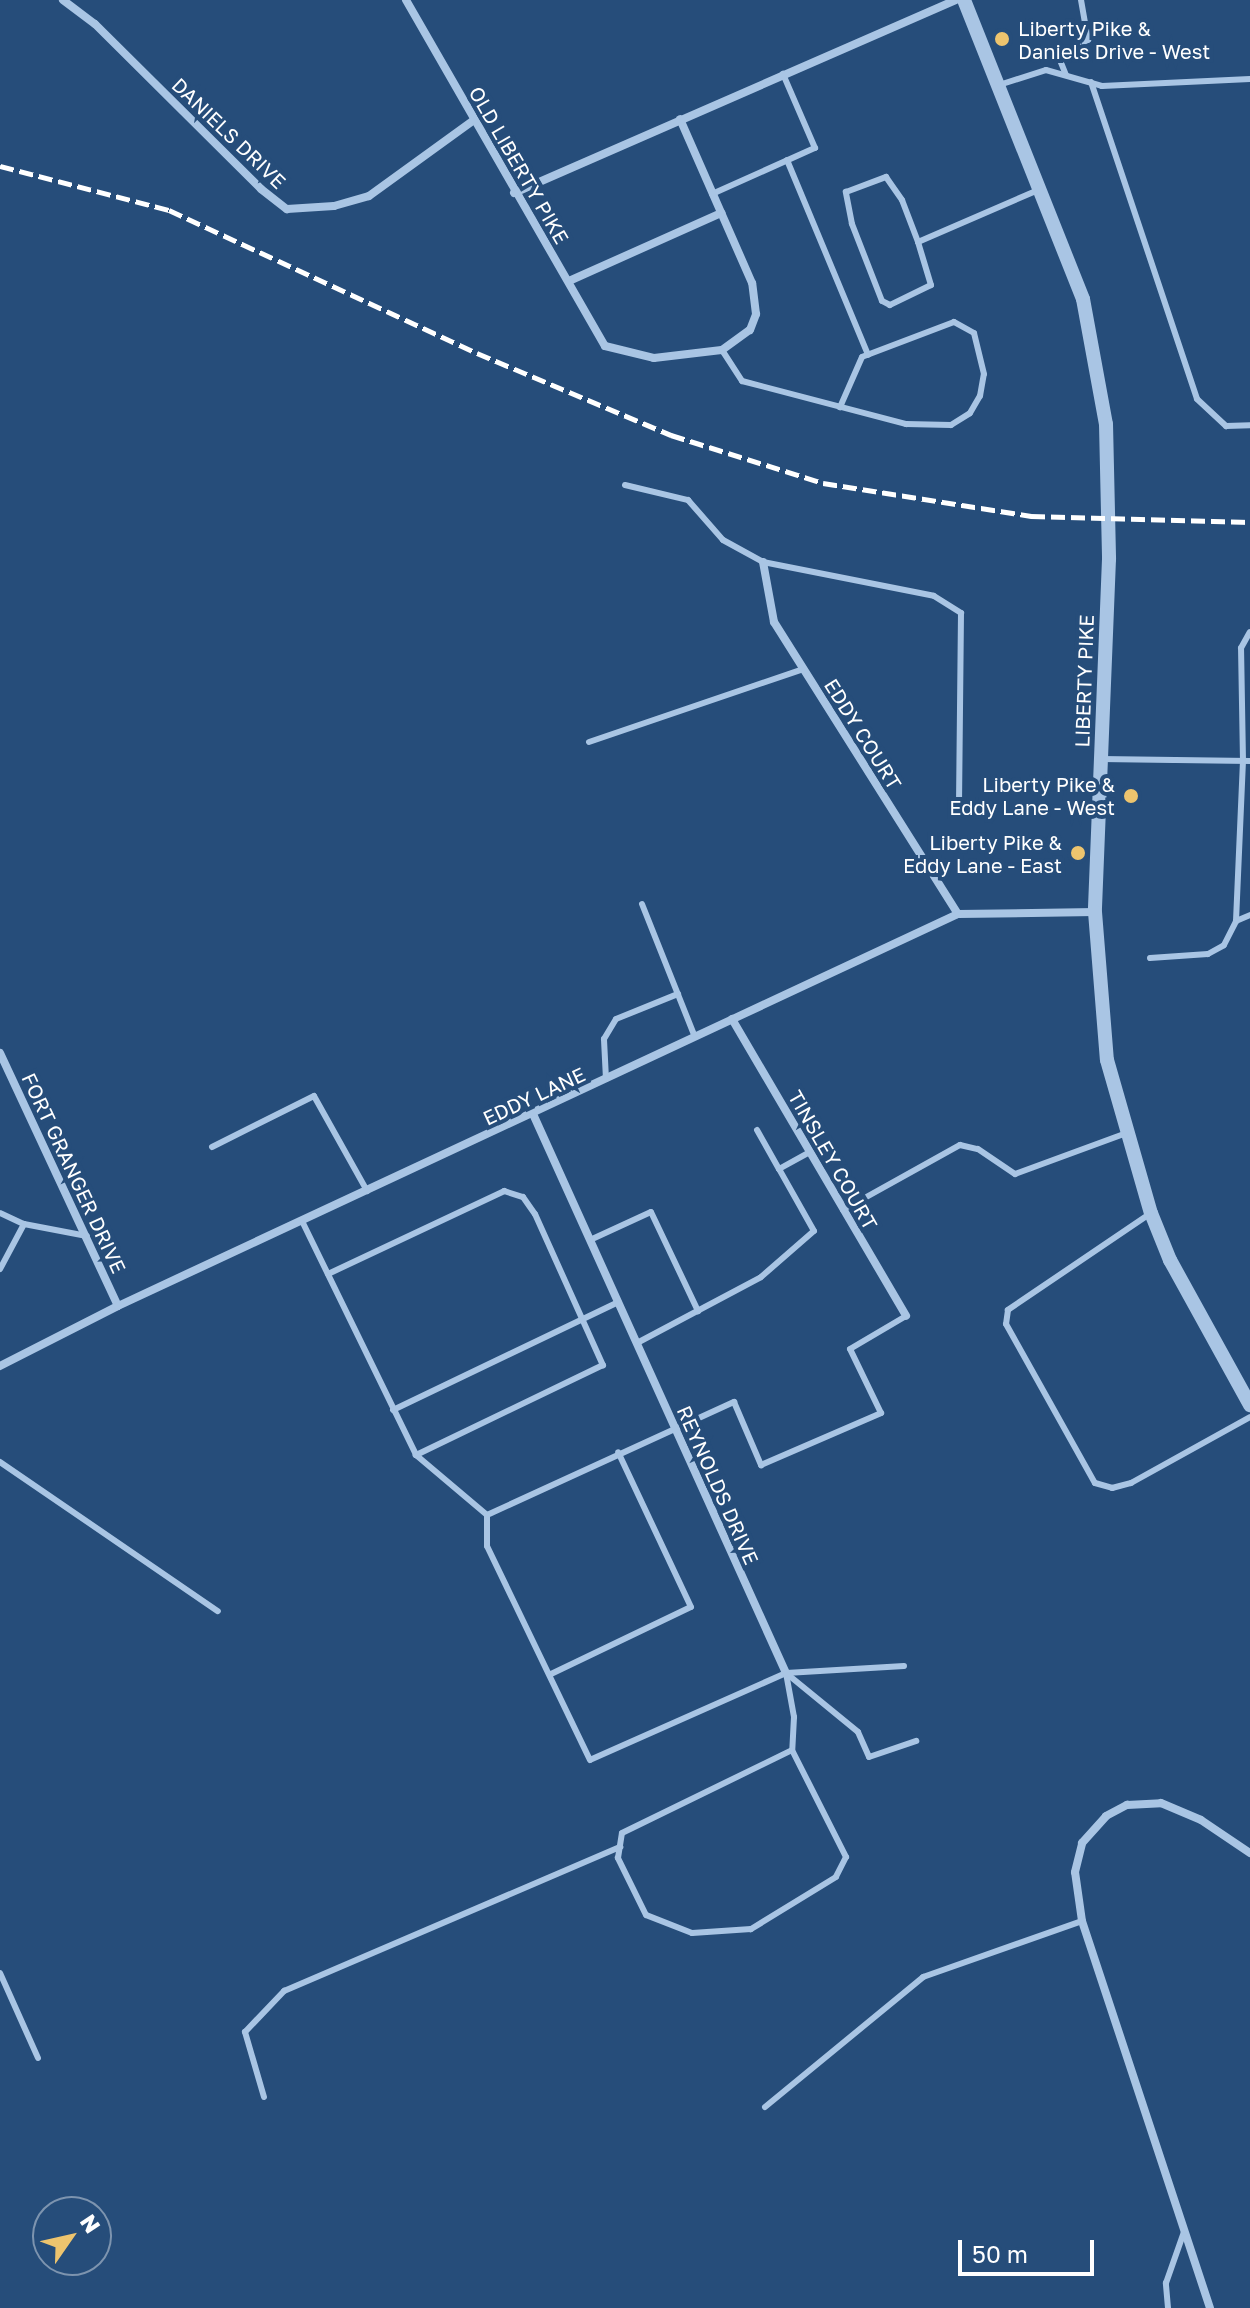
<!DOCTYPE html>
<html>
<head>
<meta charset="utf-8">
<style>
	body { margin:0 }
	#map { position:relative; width:1250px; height:2308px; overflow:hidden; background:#264d7a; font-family:"Golos Text",sans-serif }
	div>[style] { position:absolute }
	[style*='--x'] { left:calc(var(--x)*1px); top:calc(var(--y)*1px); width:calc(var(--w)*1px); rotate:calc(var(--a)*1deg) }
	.service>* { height:6px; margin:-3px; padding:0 3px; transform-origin:3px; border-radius:3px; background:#a9c5e4 }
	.minor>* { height:8px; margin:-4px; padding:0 4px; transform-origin:4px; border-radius:4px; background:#a9c5e4 }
	.tertiary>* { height:14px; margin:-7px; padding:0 7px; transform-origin:7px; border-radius:7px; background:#a9c5e4 }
	.rail>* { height:5px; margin-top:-2.5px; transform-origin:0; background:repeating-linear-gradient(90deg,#fff 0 14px,transparent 0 20px) }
	.dots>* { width:22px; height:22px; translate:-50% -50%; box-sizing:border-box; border:4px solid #264d7a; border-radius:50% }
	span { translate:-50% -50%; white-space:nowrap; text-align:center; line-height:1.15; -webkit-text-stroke:8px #264d7a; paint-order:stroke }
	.poi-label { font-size:20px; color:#fff }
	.left { translate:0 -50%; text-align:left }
	.right { translate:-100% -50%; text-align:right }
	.street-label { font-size:20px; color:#fff }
	.north { position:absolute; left:32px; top:2196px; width:80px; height:80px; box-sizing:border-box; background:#264d7a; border:2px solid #7d94af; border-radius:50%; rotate:56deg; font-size:22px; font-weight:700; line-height:32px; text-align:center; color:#fff }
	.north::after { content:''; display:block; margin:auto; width:28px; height:36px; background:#edc46e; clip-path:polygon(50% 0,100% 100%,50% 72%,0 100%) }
	.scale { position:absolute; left:958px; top:2240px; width:136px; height:36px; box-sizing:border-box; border:4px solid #fff; border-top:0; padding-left:10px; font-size:24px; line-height:28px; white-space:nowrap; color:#fff; -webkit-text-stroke:6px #264d7a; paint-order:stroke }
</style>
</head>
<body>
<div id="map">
	<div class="service">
		<div style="--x:1066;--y:75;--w:22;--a:-112"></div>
		<div style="--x:1058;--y:55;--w:34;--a:-27"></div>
		<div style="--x:1088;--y:40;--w:41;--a:-99.9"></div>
		<div style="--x:1091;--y:82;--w:334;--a:71.5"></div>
		<div style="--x:1197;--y:399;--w:40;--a:43"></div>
		<div style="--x:1226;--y:426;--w:24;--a:-2"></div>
		<div style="--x:999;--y:85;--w:49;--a:-17.7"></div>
		<div style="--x:1046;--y:70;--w:58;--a:15.9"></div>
		<div style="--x:1102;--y:86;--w:148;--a:-2.7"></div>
		<div style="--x:787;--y:160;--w:211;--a:67.4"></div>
		<div style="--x:712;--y:194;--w:113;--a:-24.1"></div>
		<div style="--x:815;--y:148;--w:81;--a:-113.4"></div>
		<div style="--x:918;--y:242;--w:45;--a:73.2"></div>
		<div style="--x:931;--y:285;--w:46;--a:154"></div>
		<div style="--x:890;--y:305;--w:9;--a:-153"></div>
		<div style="--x:882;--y:301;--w:83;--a:-111.3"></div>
		<div style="--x:852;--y:224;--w:33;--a:-101"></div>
		<div style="--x:846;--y:192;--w:43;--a:-20.6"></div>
		<div style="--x:886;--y:177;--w:28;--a:55"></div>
		<div style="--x:902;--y:200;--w:45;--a:69.1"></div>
		<div style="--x:918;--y:242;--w:131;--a:-23.4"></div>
		<div style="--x:722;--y:350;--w:37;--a:57"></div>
		<div style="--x:742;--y:381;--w:170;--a:14.7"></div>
		<div style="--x:906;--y:424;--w:45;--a:1.3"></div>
		<div style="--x:951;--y:425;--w:22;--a:-32"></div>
		<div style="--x:970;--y:413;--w:20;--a:-60"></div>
		<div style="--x:980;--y:396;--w:22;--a:-80"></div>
		<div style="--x:984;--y:374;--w:42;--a:-103.7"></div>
		<div style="--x:974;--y:333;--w:23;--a:-151"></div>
		<div style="--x:954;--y:322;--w:98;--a:159.2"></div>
		<div style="--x:862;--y:357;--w:55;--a:113.7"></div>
		<div style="--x:625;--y:485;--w:65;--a:13.4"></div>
		<div style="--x:688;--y:500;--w:53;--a:48.8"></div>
		<div style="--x:723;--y:540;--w:46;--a:28.8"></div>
		<div style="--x:763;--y:562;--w:174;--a:11.2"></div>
		<div style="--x:934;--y:596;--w:32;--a:32"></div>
		<div style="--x:961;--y:613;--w:192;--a:90.6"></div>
		<div style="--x:589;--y:742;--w:227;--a:-18.8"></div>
		<div style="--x:1101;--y:759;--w:149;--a:0.8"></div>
		<div style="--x:642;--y:904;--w:143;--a:68.3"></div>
		<div style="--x:1236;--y:921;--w:160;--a:-87.5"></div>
		<div style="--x:1243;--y:761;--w:113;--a:-91"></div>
		<div style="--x:1241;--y:648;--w:18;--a:-61"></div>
		<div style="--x:1150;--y:958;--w:58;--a:-3.9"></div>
		<div style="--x:1208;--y:954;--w:18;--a:-29"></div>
		<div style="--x:1224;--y:945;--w:27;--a:-63"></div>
		<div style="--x:1236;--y:921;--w:15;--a:-23"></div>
		<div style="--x:606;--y:1079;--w:40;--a:-92.9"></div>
		<div style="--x:604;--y:1039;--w:23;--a:-59"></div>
		<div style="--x:616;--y:1019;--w:67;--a:-22"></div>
		<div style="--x:757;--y:1130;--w:45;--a:60.6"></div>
		<div style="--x:212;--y:1147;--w:114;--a:-26.6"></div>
		<div style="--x:314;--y:1096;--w:109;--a:60.8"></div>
		<div style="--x:843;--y:1210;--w:134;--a:-29.1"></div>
		<div style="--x:960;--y:1145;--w:18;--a:13"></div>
		<div style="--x:978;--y:1149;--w:45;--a:34"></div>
		<div style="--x:1015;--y:1174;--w:116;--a:-20.2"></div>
		<div style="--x:0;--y:1213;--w:26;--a:25"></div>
		<div style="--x:1151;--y:1213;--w:173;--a:145.9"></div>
		<div style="--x:1008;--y:1310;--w:14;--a:98"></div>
		<div style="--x:1006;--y:1324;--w:182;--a:60.8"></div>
		<div style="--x:1095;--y:1483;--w:18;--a:16"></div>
		<div style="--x:1112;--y:1488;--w:20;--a:-15"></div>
		<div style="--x:1131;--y:1483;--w:136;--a:-29"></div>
		<div style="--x:302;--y:1221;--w:260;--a:64"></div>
		<div style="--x:416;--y:1455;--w:93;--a:40.2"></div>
		<div style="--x:590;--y:1240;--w:67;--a:-24.7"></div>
		<div style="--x:651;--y:1212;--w:110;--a:64.6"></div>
		<div style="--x:0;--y:1269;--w:51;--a:-61.9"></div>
		<div style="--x:24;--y:1224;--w:64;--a:10.8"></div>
		<div style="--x:328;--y:1274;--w:195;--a:-25.2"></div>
		<div style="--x:504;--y:1191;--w:20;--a:18"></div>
		<div style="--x:523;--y:1197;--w:21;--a:55"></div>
		<div style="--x:535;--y:1214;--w:166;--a:65.8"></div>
		<div style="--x:603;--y:1365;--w:208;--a:154.3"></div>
		<div style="--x:637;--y:1343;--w:140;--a:-28"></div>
		<div style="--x:761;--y:1277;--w:70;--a:-41"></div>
		<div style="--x:814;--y:1231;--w:71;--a:-119.4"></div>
		<div style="--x:779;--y:1169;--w:35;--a:-29"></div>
		<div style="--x:393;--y:1410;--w:250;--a:-25.6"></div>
		<div style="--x:0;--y:1462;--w:264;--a:34.4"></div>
		<div style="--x:904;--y:1666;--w:118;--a:176.6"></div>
		<div style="--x:786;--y:1673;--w:214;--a:156.1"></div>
		<div style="--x:590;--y:1760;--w:237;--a:-115.7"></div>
		<div style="--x:487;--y:1546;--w:31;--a:-90"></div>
		<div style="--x:487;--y:1515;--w:272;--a:-24.6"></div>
		<div style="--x:734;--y:1402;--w:69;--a:66.8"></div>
		<div style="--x:761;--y:1465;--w:131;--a:-23.4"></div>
		<div style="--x:881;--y:1413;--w:71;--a:-115.8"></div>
		<div style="--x:850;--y:1349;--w:65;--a:-30.5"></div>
		<div style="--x:786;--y:1673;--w:45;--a:79.7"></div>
		<div style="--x:794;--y:1717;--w:33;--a:93"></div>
		<div style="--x:792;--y:1750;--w:120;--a:63.2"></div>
		<div style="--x:846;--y:1857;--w:22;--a:117"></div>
		<div style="--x:836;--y:1877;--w:100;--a:148.5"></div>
		<div style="--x:751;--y:1929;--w:59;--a:176.1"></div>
		<div style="--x:692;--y:1933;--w:49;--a:-158.6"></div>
		<div style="--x:646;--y:1915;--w:64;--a:-116.2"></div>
		<div style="--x:618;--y:1858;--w:25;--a:-81"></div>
		<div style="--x:622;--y:1833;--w:189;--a:-26"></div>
		<div style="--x:786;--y:1673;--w:93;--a:39.3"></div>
		<div style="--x:858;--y:1732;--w:27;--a:66"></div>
		<div style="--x:869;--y:1757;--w:50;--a:-18.8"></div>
		<div style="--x:551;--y:1674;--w:155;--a:-25.6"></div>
		<div style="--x:691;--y:1607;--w:171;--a:-115.2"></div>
		<div style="--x:0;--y:1973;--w:93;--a:65.9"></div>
		<div style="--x:264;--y:2097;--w:68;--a:-106.3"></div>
		<div style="--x:245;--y:2032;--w:57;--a:-46.4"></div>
		<div style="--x:284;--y:1991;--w:366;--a:-23.2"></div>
		<div style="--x:765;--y:2107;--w:205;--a:-39.4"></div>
		<div style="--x:923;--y:1977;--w:169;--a:-19.4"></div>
		<div style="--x:1168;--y:2308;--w:25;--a:-95"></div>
		<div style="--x:1166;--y:2283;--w:54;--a:-70.6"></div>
	</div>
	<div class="minor">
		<div style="--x:63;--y:0;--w:40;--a:37"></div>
		<div style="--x:95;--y:24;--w:234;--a:44.8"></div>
		<div style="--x:261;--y:189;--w:33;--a:38"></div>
		<div style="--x:287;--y:209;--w:47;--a:-3.7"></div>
		<div style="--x:334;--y:206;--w:36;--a:-16"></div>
		<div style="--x:369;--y:196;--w:130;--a:-35.9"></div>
		<div style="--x:406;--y:0;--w:399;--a:60.1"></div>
		<div style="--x:605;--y:346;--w:50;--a:13.8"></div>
		<div style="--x:654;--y:358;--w:68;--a:-6.7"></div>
		<div style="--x:722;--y:350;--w:34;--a:-36"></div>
		<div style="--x:750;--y:330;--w:17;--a:-69"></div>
		<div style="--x:756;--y:314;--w:31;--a:-97"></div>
		<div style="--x:752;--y:283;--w:179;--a:-113.7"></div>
		<div style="--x:514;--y:193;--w:482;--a:-23.6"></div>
		<div style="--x:569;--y:281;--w:167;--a:-24.1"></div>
		<div style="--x:763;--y:562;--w:61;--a:79.6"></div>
		<div style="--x:774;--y:622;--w:345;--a:57.8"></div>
		<div style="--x:732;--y:1019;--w:344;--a:59.6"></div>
		<div style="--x:0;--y:1053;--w:279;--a:65"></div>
		<div style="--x:533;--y:1114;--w:614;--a:65.65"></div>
		<div style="--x:0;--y:1366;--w:132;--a:-27"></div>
		<div style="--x:118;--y:1306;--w:927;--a:-25.02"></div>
		<div style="--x:958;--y:914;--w:137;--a:-0.8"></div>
		<div style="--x:1210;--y:2308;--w:408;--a:-108.3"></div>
		<div style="--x:1082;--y:1921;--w:49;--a:-98.1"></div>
		<div style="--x:1075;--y:1872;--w:30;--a:-76"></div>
		<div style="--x:1082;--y:1843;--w:36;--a:-48"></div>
		<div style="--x:1106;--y:1816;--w:24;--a:-28"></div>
		<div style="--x:1127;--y:1805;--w:34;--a:-3"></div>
		<div style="--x:1161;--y:1803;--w:43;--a:23"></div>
		<div style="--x:1201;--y:1820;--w:59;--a:34"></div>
	</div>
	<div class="tertiary">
		<div style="--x:964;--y:0;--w:322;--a:68.3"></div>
		<div style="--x:1083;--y:299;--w:127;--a:79.6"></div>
		<div style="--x:1106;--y:424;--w:135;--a:88.7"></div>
		<div style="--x:1109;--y:559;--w:353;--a:92.3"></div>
		<div style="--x:1095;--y:912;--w:148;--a:85.4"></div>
		<div style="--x:1107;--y:1060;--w:159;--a:74"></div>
		<div style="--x:1151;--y:1213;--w:51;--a:68"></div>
		<div style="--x:1170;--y:1260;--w:166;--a:61.1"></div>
	</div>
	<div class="rail">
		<div style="--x:0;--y:166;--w:175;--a:14.6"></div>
		<div style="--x:169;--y:210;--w:340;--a:24.9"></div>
		<div style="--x:477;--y:353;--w:211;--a:22.9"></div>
		<div style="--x:671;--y:435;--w:159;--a:17.5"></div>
		<div style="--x:823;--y:483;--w:211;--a:9"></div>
		<div style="--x:1031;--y:516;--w:219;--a:1.6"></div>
	</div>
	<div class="dots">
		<div style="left:1002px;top:39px;background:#edc46e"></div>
		<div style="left:1131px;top:796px;background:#edc46e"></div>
		<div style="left:1078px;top:853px;background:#edc46e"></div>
	</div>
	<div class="poi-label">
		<span class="left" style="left:1018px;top:40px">Liberty Pike &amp;<br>Daniels Drive - West</span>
		<span class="right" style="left:1115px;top:796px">Liberty Pike &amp;<br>Eddy Lane - West</span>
		<span class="right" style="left:1062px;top:854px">Liberty Pike &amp;<br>Eddy Lane - East</span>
	</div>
	<div class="street-label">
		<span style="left:229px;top:133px;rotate:44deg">DANIELS DRIVE</span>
		<span style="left:519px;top:165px;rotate:60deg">OLD LIBERTY PIKE</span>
		<span style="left:1084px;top:681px;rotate:-88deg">LIBERTY PIKE</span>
		<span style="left:863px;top:734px;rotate:58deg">EDDY COURT</span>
		<span style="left:534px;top:1096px;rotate:-25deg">EDDY LANE</span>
		<span style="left:833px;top:1160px;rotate:60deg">TINSLEY COURT</span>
		<span style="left:74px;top:1173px;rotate:65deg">FORT GRANGER DRIVE</span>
		<span style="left:718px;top:1485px;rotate:66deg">REYNOLDS DRIVE</span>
	</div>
	<div class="north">N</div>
	<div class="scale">50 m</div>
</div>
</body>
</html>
